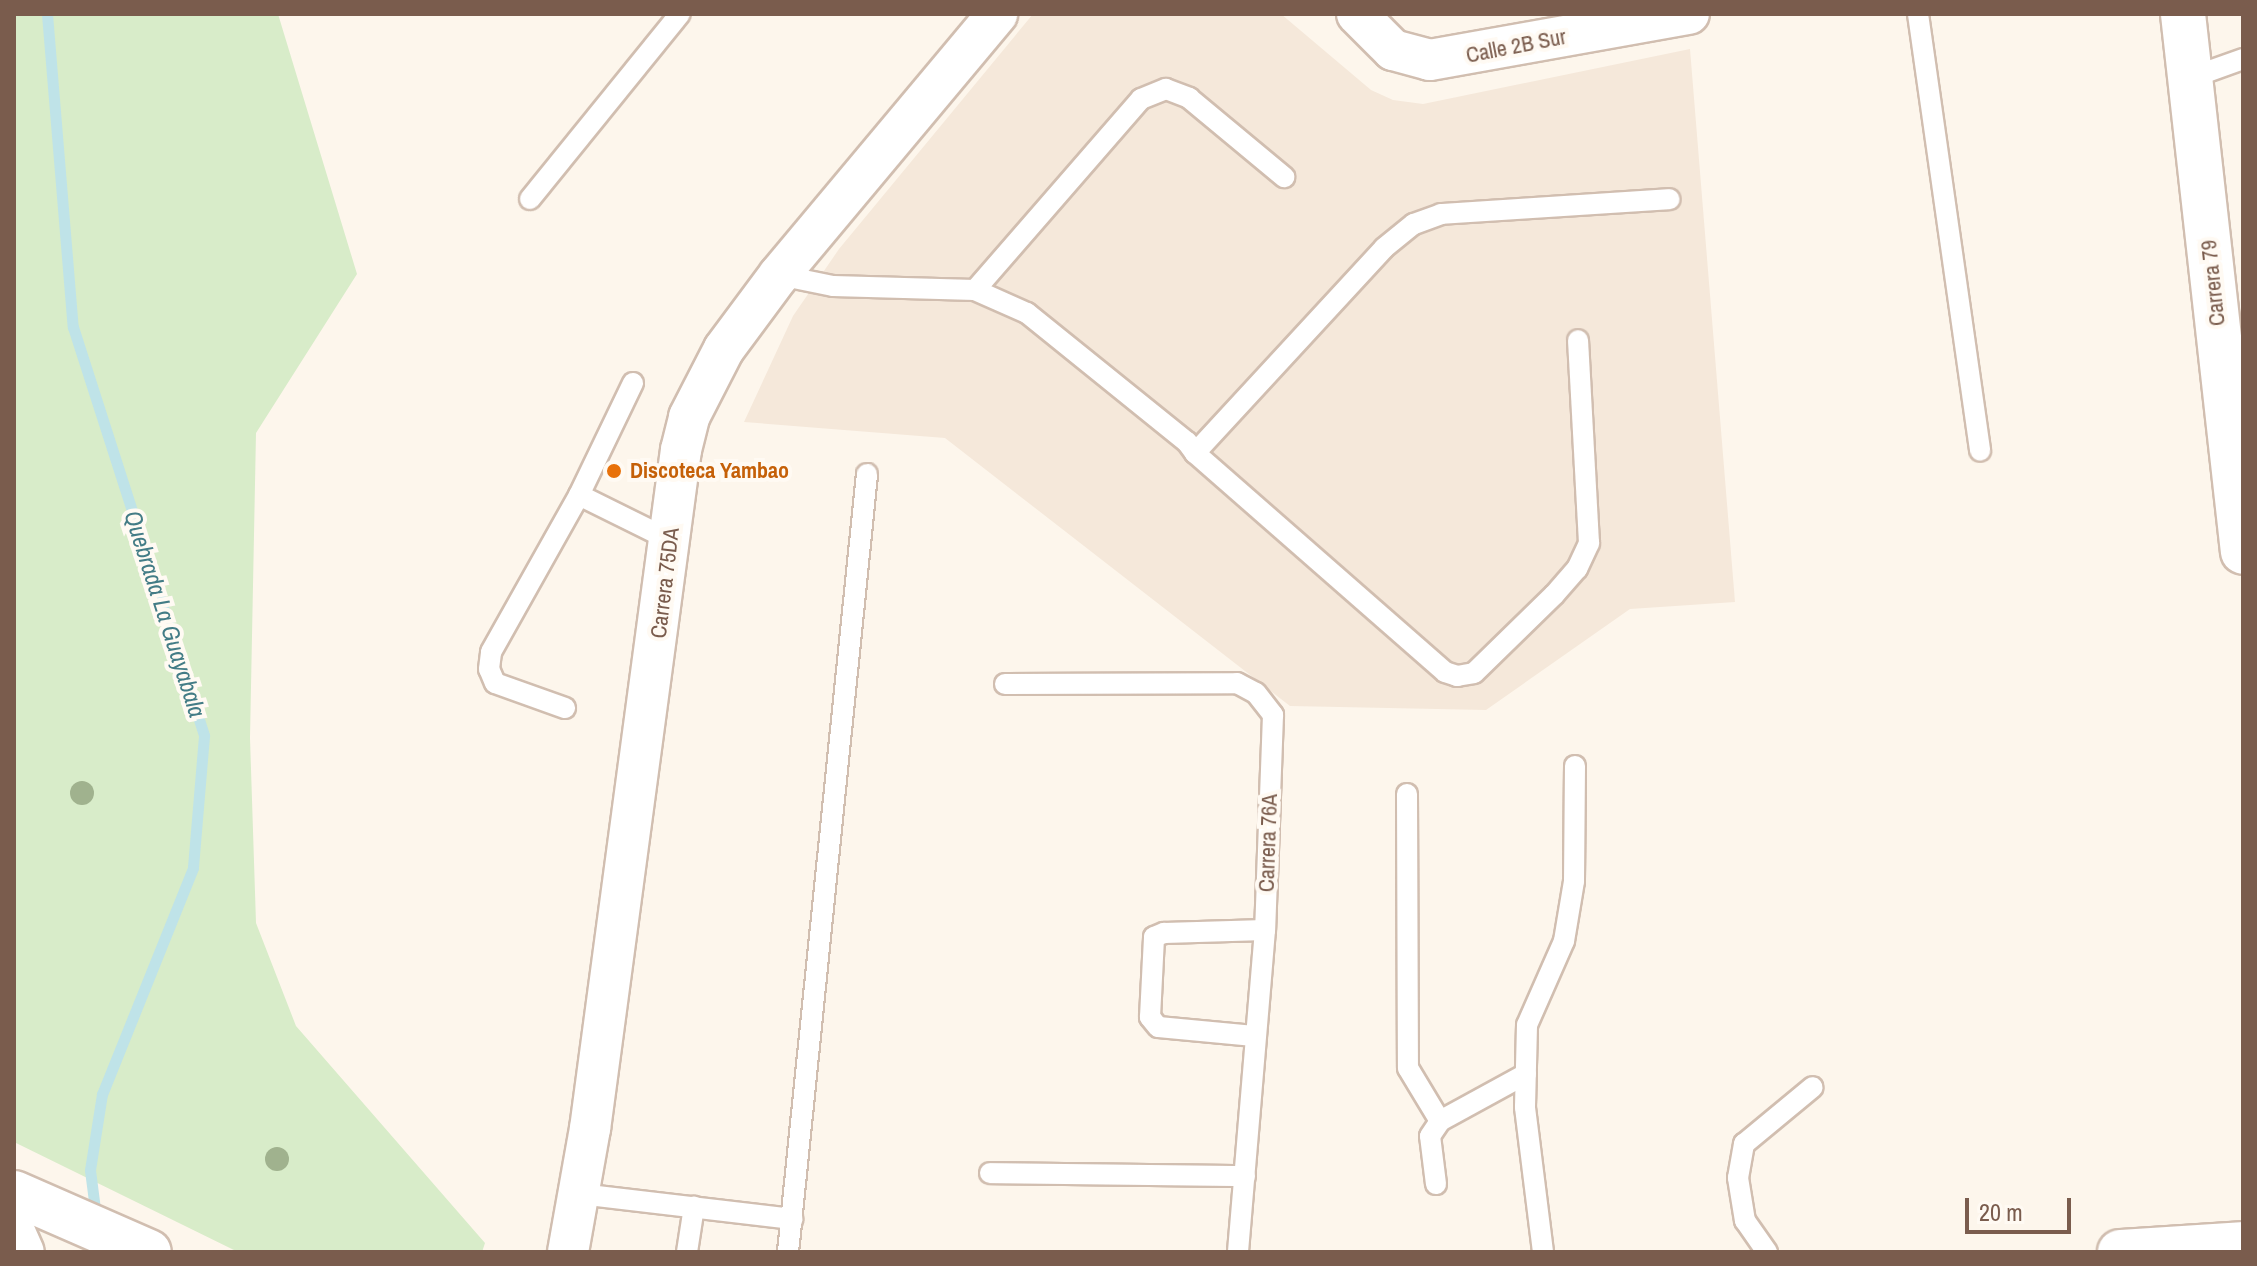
<!DOCTYPE html>
<html>
<head>
<meta charset="utf-8">
<style>
	body { margin:0 }
	#map { position:relative; width:2257px; height:1266px; overflow:hidden; background:#fdf6ec; font-family:"Archivo Narrow",sans-serif }
	div>[style] { position:absolute }
	[style*='--x'] { left:calc(var(--x)*1px); top:calc(var(--y)*1px); width:calc(var(--w)*1px); rotate:calc(var(--a)*1deg) }
	.residential>* { inset:0; background:#f5e8da }
	.green>* { inset:0; background:#d8ecc9 }
	.stream>* { height:11px; margin:-5.5px; padding:0 5.5px; transform-origin:5.5px; border-radius:5.5px; background:#bfe3e8 }
	.roads { filter:drop-shadow(2px 0 #d1beb0) drop-shadow(-2px 0 #d1beb0) drop-shadow(0 2px #d1beb0) drop-shadow(0 -2px #d1beb0) }
	.lane>* { height:20px; margin:-10px; padding:0 10px; transform-origin:10px; border-radius:10px; background:#fff }
	.street>* { height:40px; margin:-20px; padding:0 20px; transform-origin:20px; border-radius:20px; background:#fff }
	.secondary>* { height:44px; margin:-22px; padding:0 22px; transform-origin:22px; border-radius:22px; background:#fff }
	.trees>* { width:24px; height:24px; margin:-12px; border-radius:50%; background:#a0b28e }
	.dots>* { width:22px; height:22px; translate:-50% -50%; box-sizing:border-box; border:4px solid #fffaf3; border-radius:50% }
	span { translate:-50% -50%; white-space:nowrap; text-align:center; line-height:1.15; -webkit-text-stroke:8px #fffaf3; paint-order:stroke }
	.street-label { font-size:22px; color:#7a5c4d }
	.food-label { font-size:22px; color:#c56008; font-weight:700 }
	.left { translate:0 -50%; text-align:left }
	.water-label { font-size:24px; color:#437c86; font-style:italic }
	.frame { position:absolute; inset:0; border:16px solid #7a5c4d; pointer-events:none }
	.scale { position:absolute; left:1965px; top:1198px; width:106px; height:36px; box-sizing:border-box; border:4px solid #7a5c4d; border-top:0; padding-left:10px; font-size:24px; line-height:28px; white-space:nowrap; color:#7a5c4d; -webkit-text-stroke:6px #fffaf3; paint-order:stroke }
</style>
</head>
<body>
<div id="map">
	<div class="residential">
		<div style="clip-path:polygon(1033px 14px,1281px 14px,1371px 90px,1393px 100px,1423px 104px,1690px 49px,1735px 602px,1630px 609px,1486px 710px,1290px 706px,945px 438px,744px 422px,793px 316px,839px 249px)"></div>
	</div>
	<div class="green">
		<div style="clip-path:polygon(14px 14px,278px 14px,357px 274px,256px 433px,250px 738px,256px 923px,296px 1026px,485px 1243px,482px 1252px,238px 1252px,14px 1142px)"></div>
	</div>
	<div class="stream">
		<div style="--x:47;--y:14;--w:314;--a:85.3"></div>
		<div style="--x:73;--y:327;--w:429;--a:72.2"></div>
		<div style="--x:204;--y:736;--w:132;--a:94.8"></div>
		<div style="--x:193;--y:868;--w:244;--a:111.9"></div>
		<div style="--x:102;--y:1094;--w:77;--a:99"></div>
		<div style="--x:90;--y:1170;--w:47;--a:82.7"></div>
	</div>
	<div class="roads">
		<div class="lane">
			<div style="--x:1918;--y:14;--w:441;--a:81.9"></div>
			<div style="--x:2190;--y:78;--w:56;--a:-19.7"></div>
			<div style="--x:530;--y:199;--w:238;--a:-51"></div>
			<div style="--x:779;--y:275;--w:55;--a:11.5"></div>
			<div style="--x:833;--y:286;--w:142;--a:1.6"></div>
			<div style="--x:975;--y:290;--w:57;--a:23.9"></div>
			<div style="--x:1027;--y:313;--w:206;--a:38.9"></div>
			<div style="--x:1187;--y:442;--w:14;--a:54"></div>
			<div style="--x:1195;--y:453;--w:332;--a:41.2"></div>
			<div style="--x:1445;--y:672;--w:13;--a:18"></div>
			<div style="--x:1457;--y:676;--w:17;--a:-10"></div>
			<div style="--x:1474;--y:673;--w:112;--a:-44.3"></div>
			<div style="--x:1554;--y:595;--w:35;--a:-49"></div>
			<div style="--x:1577;--y:569;--w:29;--a:-65"></div>
			<div style="--x:1589;--y:543;--w:203;--a:-93.1"></div>
			<div style="--x:975;--y:290;--w:253;--a:-49"></div>
			<div style="--x:1141;--y:99;--w:27;--a:-22"></div>
			<div style="--x:1166;--y:89;--w:25;--a:21"></div>
			<div style="--x:1189;--y:98;--w:124;--a:39.7"></div>
			<div style="--x:633;--y:383;--w:124;--a:115.7"></div>
			<div style="--x:579;--y:495;--w:102;--a:26.3"></div>
			<div style="--x:1195;--y:453;--w:279;--a:-47.3"></div>
			<div style="--x:1384;--y:248;--w:38;--a:-39"></div>
			<div style="--x:1414;--y:224;--w:29;--a:-20"></div>
			<div style="--x:1441;--y:214;--w:229;--a:-3.7"></div>
			<div style="--x:1005;--y:684;--w:232;--a:-0.2"></div>
			<div style="--x:1237;--y:683;--w:21;--a:28"></div>
			<div style="--x:1256;--y:693;--w:28;--a:52"></div>
			<div style="--x:1273;--y:715;--w:215;--a:92.1"></div>
			<div style="--x:1265;--y:930;--w:323;--a:94.8"></div>
			<div style="--x:565;--y:708;--w:74;--a:-160.3"></div>
			<div style="--x:495;--y:683;--w:15;--a:-113"></div>
			<div style="--x:489;--y:669;--w:17;--a:-83"></div>
			<div style="--x:491;--y:652;--w:180;--a:-60.7"></div>
			<div style="--x:1407;--y:794;--w:274;--a:89.8"></div>
			<div style="--x:1408;--y:1068;--w:62;--a:58.9"></div>
			<div style="--x:1440;--y:1121;--w:98;--a:-28.7"></div>
			<div style="--x:1254;--y:1036;--w:96;--a:-174.6"></div>
			<div style="--x:1158;--y:1027;--w:13;--a:-129"></div>
			<div style="--x:1150;--y:1017;--w:80;--a:-87.1"></div>
			<div style="--x:1154;--y:937;--w:11;--a:-22"></div>
			<div style="--x:1164;--y:933;--w:101;--a:-1.7"></div>
			<div style="--x:990;--y:1173;--w:255;--a:0.7"></div>
			<div style="--x:1436;--y:1184;--w:48;--a:-97.1"></div>
			<div style="--x:1430;--y:1136;--w:18;--a:-56"></div>
			<div style="--x:580;--y:1194;--w:214;--a:6.7"></div>
			<div style="--x:687;--y:1252;--w:46;--a:-81.2"></div>
			<div style="--x:788;--y:1252;--w:782;--a:-84.2"></div>
			<div style="--x:1543;--y:1252;--w:146;--a:-97.1"></div>
			<div style="--x:1525;--y:1107;--w:82;--a:-88.6"></div>
			<div style="--x:1527;--y:1025;--w:92;--a:-66.2"></div>
			<div style="--x:1564;--y:941;--w:61;--a:-80.5"></div>
			<div style="--x:1574;--y:881;--w:115;--a:-89.5"></div>
			<div style="--x:1767;--y:1252;--w:38;--a:-125"></div>
			<div style="--x:1745;--y:1221;--w:44;--a:-99.2"></div>
			<div style="--x:1738;--y:1178;--w:35;--a:-80"></div>
			<div style="--x:1744;--y:1144;--w:89;--a:-39.6"></div>
		</div>
		<div class="street">
			<div style="--x:1357;--y:14;--w:51;--a:45"></div>
			<div style="--x:1393;--y:50;--w:38;--a:15"></div>
			<div style="--x:1430;--y:60;--w:263;--a:-10.1"></div>
			<div style="--x:14;--y:1230;--w:24;--a:66"></div>
			<div style="--x:568;--y:1252;--w:125;--a:-79.9"></div>
			<div style="--x:590;--y:1129;--w:685;--a:-82.37"></div>
			<div style="--x:681;--y:450;--w:34;--a:-76"></div>
			<div style="--x:689;--y:417;--w:76;--a:-62.8"></div>
			<div style="--x:724;--y:349;--w:92;--a:-53.4"></div>
			<div style="--x:779;--y:275;--w:340;--a:-50.1"></div>
		</div>
		<div class="secondary">
			<div style="--x:2183;--y:14;--w:541;--a:83.64"></div>
			<div style="--x:14;--y:1193;--w:147;--a:23.6"></div>
			<div style="--x:2120;--y:1252;--w:123;--a:-3.7"></div>
		</div>
	</div>
	<div class="trees">
		<div style="left:82px;top:793px"></div>
		<div style="left:277px;top:1159px"></div>
	</div>
	<div class="dots">
		<div style="left:614px;top:471px;background:#e8710a"></div>
	</div>
	<div class="street-label">
		<span style="left:1516px;top:46px;rotate:-11deg">Calle 2B Sur</span>
		<span style="left:2213px;top:283px;rotate:-96deg">Carrera 79</span>
		<span style="left:665px;top:583px;rotate:-83deg">Carrera 75DA</span>
		<span style="left:1268px;top:843px;rotate:-88deg">Carrera 76A</span>
	</div>
	<div class="food-label">
		<span class="left" style="left:630px;top:471px">Discoteca Yambao</span>
	</div>
	<div class="water-label">
		<span style="left:165px;top:614px;rotate:72deg">Quebrada La Guayabala</span>
	</div>
	<div class="frame"></div>
	<div class="scale">20 m</div>
</div>
</body>
</html>
